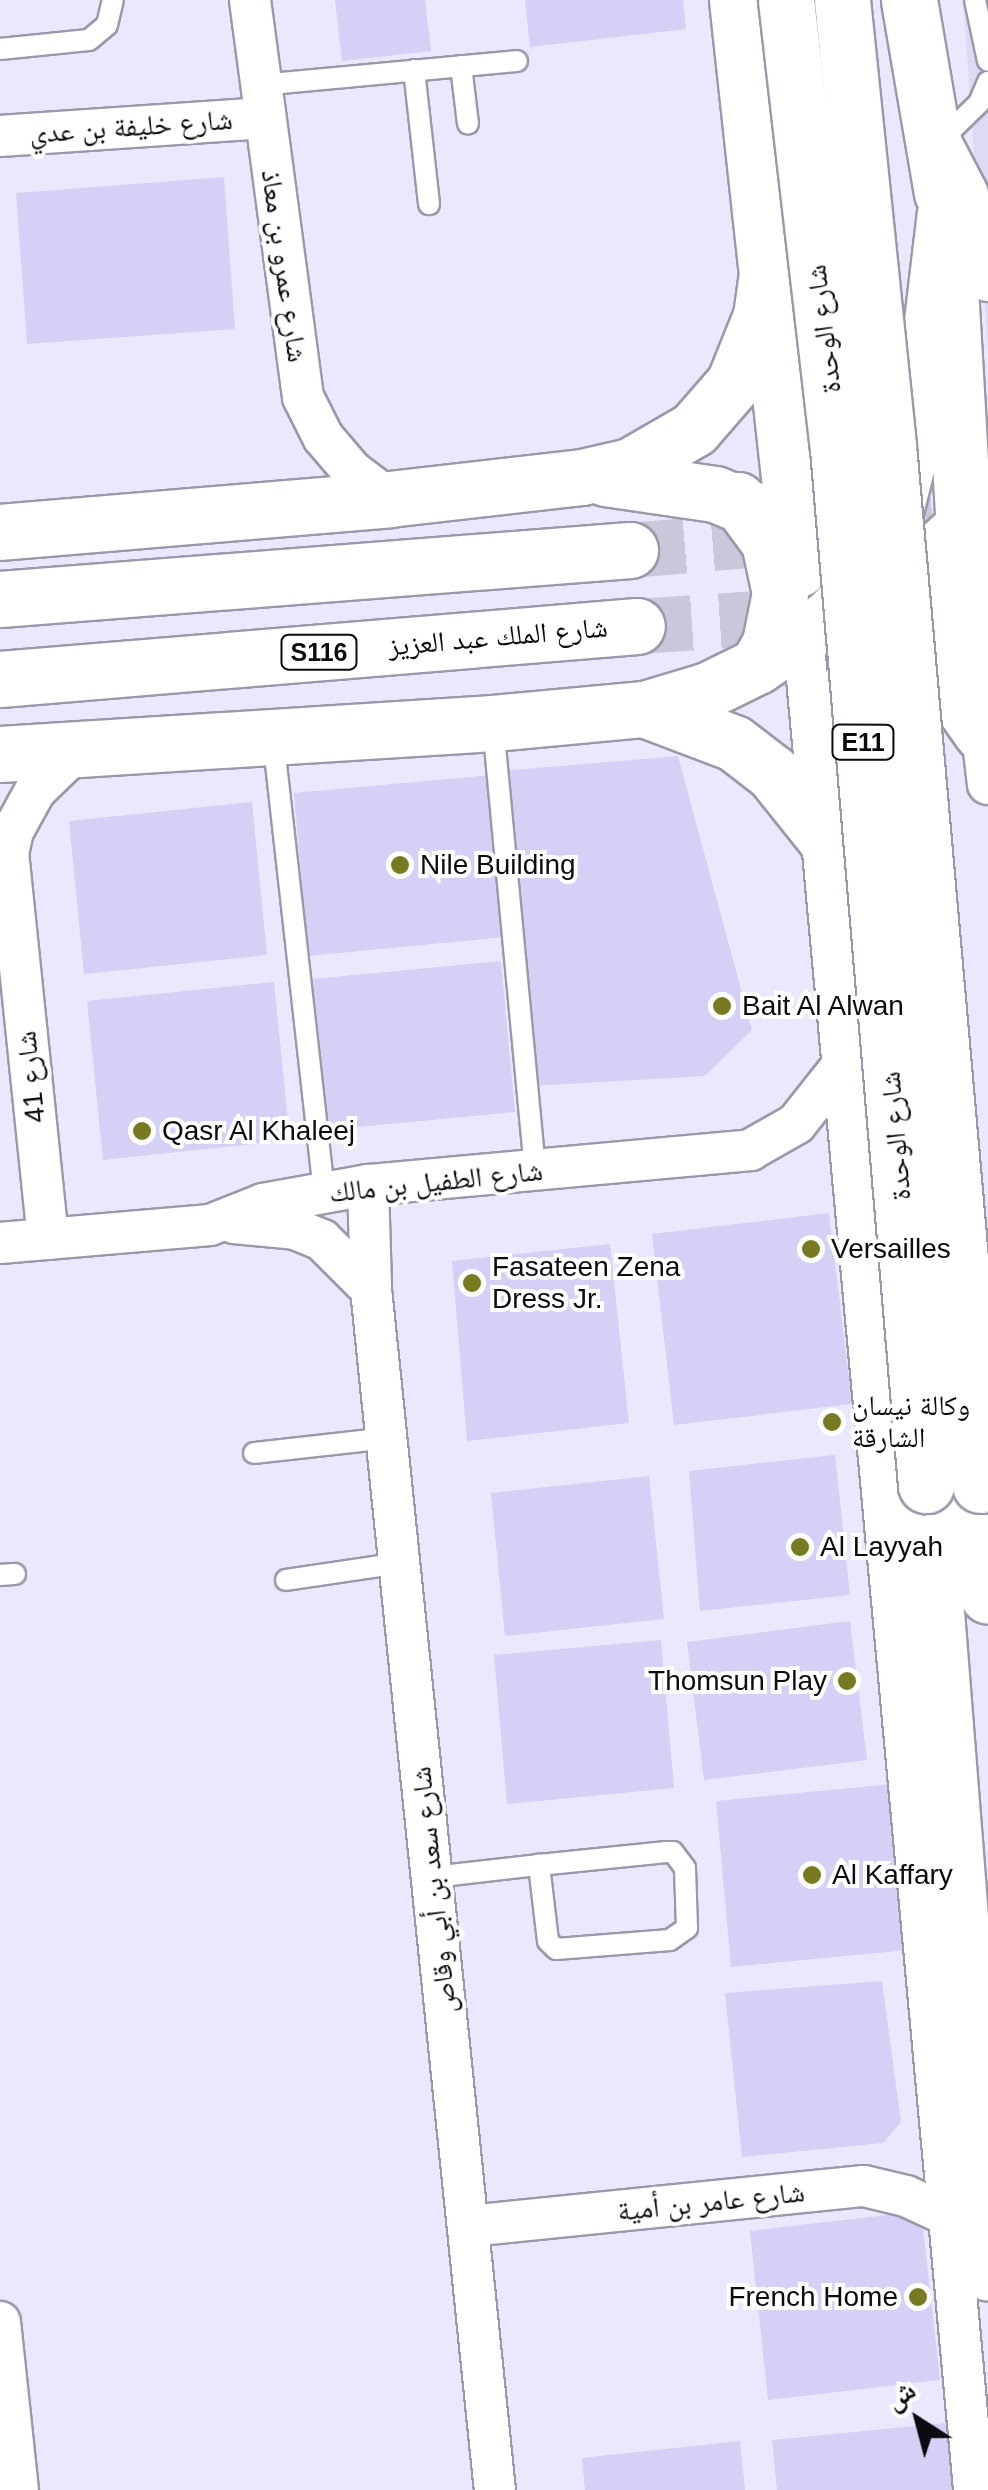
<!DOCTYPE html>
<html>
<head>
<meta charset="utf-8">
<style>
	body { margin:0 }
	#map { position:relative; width:988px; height:2490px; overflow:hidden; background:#eae8fc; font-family:Helvetica,"Noto Naskh Arabic",sans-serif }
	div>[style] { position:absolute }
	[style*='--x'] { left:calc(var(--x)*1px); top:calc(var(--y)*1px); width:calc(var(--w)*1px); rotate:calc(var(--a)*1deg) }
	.built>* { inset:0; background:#dddaf4 }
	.building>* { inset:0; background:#d5d0f5 }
	.highway-tunnel>* { height:55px; margin-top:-27.5px; transform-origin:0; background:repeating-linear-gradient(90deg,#c9c7d9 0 55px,transparent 0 83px) }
	.roads { filter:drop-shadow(2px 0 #9a98aa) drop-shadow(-2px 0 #9a98aa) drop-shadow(0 2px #9a98aa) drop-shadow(0 -2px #9a98aa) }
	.lane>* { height:20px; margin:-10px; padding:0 10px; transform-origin:10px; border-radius:10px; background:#fff }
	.street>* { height:40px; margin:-20px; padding:0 20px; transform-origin:20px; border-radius:20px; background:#fff }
	.secondary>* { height:55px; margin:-27.5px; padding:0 27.5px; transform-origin:27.5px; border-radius:27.5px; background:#fff }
	.highway>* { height:55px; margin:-27.5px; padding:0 27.5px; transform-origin:27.5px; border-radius:27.5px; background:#fff }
	.bridges { filter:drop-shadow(2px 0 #9a98aa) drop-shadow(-2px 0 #9a98aa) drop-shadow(0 2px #9a98aa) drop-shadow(0 -2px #9a98aa) }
	.highway-bridge>* { height:55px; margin:-27.5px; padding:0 27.5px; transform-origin:27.5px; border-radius:27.5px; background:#fff }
	.dots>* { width:28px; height:28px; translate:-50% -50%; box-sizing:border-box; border:5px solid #fff; border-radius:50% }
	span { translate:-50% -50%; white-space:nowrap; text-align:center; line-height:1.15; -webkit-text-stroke:8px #fff; paint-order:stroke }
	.shield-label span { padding:2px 8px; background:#fff; border:2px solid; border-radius:8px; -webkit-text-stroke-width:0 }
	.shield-label { font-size:25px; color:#0b0b11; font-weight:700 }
	.street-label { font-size:28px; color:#0b0b11 }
	.poi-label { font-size:28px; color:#0b0b11 }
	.left { translate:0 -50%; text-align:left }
	.right { translate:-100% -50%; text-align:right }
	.north { position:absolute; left:868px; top:2370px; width:100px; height:100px; -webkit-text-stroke:8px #fff; paint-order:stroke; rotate:324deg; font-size:28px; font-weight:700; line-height:40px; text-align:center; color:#0b0b11 }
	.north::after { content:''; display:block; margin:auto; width:35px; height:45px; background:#0b0b11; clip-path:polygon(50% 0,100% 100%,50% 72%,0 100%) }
</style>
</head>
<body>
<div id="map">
	<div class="built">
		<div style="clip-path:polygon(963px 0,988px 0,988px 351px)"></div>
	</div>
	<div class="building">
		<div style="clip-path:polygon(335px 0,425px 0,431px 51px,342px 61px)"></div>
		<div style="clip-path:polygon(525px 0,683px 0,686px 29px,530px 47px)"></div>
		<div style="clip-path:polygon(224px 177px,235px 329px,27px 344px,16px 193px)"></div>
		<div style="clip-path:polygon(678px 756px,752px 1030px,705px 1076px,533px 1086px,502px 771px)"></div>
		<div style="clip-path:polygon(492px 775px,506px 937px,308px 956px,294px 793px)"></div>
		<div style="clip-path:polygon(252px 802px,267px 955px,84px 974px,69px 821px)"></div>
		<div style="clip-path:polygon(501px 961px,515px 1112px,327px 1130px,313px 979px)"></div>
		<div style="clip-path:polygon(274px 982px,290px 1140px,103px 1160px,87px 1001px)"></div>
		<div style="clip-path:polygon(829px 1213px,852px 1404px,674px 1425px,652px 1234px)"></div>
		<div style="clip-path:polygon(610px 1244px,629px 1423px,467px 1441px,452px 1261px)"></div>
		<div style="clip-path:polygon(835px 1455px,850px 1595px,700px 1611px,689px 1471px)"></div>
		<div style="clip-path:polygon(649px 1476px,664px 1619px,505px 1636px,491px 1493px)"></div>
		<div style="clip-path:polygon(850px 1621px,867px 1760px,704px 1780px,687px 1642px)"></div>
		<div style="clip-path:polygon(661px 1640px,674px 1788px,507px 1804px,494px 1655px)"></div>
		<div style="clip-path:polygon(892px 1784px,908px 1950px,731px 1967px,716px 1801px)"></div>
		<div style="clip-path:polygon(882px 1981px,901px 2122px,883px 2143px,742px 2157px,725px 1993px)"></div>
		<div style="clip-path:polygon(921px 2211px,940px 2380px,768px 2400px,750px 2231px)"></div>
		<div style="clip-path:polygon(946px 2423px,953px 2490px,777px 2490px,772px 2440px)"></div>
		<div style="clip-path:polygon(740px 2441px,745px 2490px,585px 2490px,582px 2458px)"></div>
	</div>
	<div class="highway-tunnel">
		<div style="--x:630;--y:550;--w:359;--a:-4.8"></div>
		<div style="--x:637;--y:626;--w:182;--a:-3.8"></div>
	</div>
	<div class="roads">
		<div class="lane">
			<div style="--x:975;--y:0;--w:62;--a:78"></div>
			<div style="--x:0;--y:49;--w:89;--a:-5.8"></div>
			<div style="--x:89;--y:40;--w:23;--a:-40"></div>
			<div style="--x:107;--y:25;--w:26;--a:-77"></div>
			<div style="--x:461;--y:66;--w:58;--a:83.1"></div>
			<div style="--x:414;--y:70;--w:135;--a:83.6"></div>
			<div style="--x:259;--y:85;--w:259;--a:-5.3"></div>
			<div style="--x:940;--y:141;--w:54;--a:-44.3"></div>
			<div style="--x:979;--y:103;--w:23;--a:-67"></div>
			<div style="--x:493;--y:725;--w:448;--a:84.6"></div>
			<div style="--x:273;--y:737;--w:459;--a:83.6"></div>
			<div style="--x:254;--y:1453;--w:134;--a:-6.4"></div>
			<div style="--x:0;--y:1575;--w:15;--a:-4"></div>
			<div style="--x:286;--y:1580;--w:115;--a:-8.5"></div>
			<div style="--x:433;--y:1877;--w:107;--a:-6.5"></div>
			<div style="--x:539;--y:1865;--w:128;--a:-5.8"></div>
			<div style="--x:666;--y:1852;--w:7;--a:0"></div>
			<div style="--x:673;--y:1852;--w:20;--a:53"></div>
			<div style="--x:685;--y:1868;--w:60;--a:88.1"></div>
			<div style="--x:687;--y:1928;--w:21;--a:145"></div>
			<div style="--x:670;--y:1940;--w:114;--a:175.5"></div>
			<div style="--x:556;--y:1949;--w:11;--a:-135"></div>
			<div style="--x:548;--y:1941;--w:77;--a:-96.8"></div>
		</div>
		<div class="street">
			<div style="--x:250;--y:0;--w:401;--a:82.4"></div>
			<div style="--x:303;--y:397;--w:45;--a:63.4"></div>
			<div style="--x:323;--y:437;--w:45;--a:49.5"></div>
			<div style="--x:352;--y:471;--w:46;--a:37.1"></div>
			<div style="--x:0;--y:136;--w:264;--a:-3.9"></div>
			<div style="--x:803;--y:635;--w:1863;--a:84.73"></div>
			<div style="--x:971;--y:640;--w:145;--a:83.3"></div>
			<div style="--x:368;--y:1185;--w:104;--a:88.3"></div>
			<div style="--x:371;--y:1289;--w:1207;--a:84.11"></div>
			<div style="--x:234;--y:1223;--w:61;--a:5.6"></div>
			<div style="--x:295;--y:1229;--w:29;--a:22"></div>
			<div style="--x:322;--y:1240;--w:69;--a:45"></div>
			<div style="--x:48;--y:1239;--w:387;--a:-95.9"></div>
			<div style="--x:8;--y:854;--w:24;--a:-78"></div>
			<div style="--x:13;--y:831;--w:46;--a:-61.2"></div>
			<div style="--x:35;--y:791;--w:46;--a:-44.1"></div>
			<div style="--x:68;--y:759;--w:23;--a:-29"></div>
			<div style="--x:0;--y:1243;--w:211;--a:-4.9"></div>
			<div style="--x:210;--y:1225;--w:57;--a:-21.6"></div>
			<div style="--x:263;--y:1204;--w:107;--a:-10.3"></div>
			<div style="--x:368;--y:1185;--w:384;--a:-5.2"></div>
			<div style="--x:750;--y:1150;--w:53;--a:-29.5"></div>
			<div style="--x:796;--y:1124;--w:74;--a:-51.6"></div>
			<div style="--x:469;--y:2226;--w:397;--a:-5.8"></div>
			<div style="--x:864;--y:2186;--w:43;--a:13.4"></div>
			<div style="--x:906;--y:2196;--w:45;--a:24.9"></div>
			<div style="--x:0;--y:2322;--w:169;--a:83.9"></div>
		</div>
		<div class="secondary">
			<div style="--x:737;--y:0;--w:572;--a:83.78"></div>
			<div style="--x:909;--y:0;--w:196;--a:80.3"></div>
			<div style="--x:950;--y:288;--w:279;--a:86.7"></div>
		</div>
		<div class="highway">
			<div style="--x:934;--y:145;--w:56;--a:62.5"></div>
			<div style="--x:960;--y:195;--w:83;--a:70.3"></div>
			<div style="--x:767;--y:282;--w:189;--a:70.2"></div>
			<div style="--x:605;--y:478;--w:111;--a:8.3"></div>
			<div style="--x:715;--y:494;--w:87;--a:22.2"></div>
			<div style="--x:796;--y:527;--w:84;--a:39.2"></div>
			<div style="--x:861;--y:580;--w:74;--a:46.6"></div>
			<div style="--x:912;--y:634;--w:120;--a:54.9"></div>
			<div style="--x:738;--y:500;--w:52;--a:53.6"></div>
			<div style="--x:769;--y:542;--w:52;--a:77.8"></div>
			<div style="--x:780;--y:593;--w:51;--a:101.3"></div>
			<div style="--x:770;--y:643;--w:26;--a:119"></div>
			<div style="--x:988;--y:525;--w:51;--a:104.9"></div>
			<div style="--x:975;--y:574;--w:46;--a:73.5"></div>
			<div style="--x:0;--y:532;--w:390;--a:-4.8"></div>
			<div style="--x:389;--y:499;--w:194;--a:-6.5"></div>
			<div style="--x:582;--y:477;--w:49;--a:-12.9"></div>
			<div style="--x:630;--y:466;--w:74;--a:-30"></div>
			<div style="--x:694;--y:429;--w:61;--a:-49"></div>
			<div style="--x:734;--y:383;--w:72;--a:-68.1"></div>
			<div style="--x:761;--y:316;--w:37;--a:-82"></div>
			<div style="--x:904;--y:580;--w:44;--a:45"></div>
			<div style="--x:935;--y:611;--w:66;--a:36.3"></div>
			<div style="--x:0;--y:599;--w:632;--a:-4.45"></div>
			<div style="--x:0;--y:679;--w:639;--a:-4.76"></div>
			<div style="--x:644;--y:709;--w:96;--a:20.7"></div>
			<div style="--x:734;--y:743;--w:49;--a:37.6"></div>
			<div style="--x:773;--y:773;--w:82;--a:51.4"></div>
			<div style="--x:0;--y:754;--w:494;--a:-3.6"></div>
			<div style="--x:493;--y:723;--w:152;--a:-5.3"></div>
			<div style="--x:644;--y:709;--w:67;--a:-16.5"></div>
			<div style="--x:708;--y:690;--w:55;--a:-26.1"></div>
			<div style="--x:757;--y:666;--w:84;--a:-33.9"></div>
			<div style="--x:827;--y:619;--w:25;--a:-45"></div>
			<div style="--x:845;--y:601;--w:99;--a:-60.3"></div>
			<div style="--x:894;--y:515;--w:114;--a:-75.7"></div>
			<div style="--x:922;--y:405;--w:193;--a:-83.2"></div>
			<div style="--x:824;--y:837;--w:104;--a:-82.8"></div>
			<div style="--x:837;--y:734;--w:101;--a:-74.4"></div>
			<div style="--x:864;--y:637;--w:69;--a:-54.5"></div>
			<div style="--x:904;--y:581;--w:115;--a:-42.9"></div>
			<div style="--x:926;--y:1485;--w:790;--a:85.5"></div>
			<div style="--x:980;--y:1485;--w:111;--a:85.9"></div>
		</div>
	</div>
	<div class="bridges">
		<div class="highway-bridge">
			<div style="--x:786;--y:0;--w:451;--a:83.4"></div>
			<div style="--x:838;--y:448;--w:1041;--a:85.15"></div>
			<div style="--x:842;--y:0;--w:448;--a:84.1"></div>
			<div style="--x:888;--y:446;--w:1043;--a:84.94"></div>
		</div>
	</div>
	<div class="dots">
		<div style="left:400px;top:865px;background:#787a22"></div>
		<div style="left:722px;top:1006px;background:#787a22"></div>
		<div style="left:142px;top:1131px;background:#787a22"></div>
		<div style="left:811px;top:1249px;background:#787a22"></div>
		<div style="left:472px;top:1283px;background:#787a22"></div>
		<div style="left:832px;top:1422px;background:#787a22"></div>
		<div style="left:800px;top:1547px;background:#787a22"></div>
		<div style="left:847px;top:1681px;background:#787a22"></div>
		<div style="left:812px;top:1875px;background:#787a22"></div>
		<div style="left:918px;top:2297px;background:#787a22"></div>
	</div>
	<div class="shield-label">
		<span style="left:319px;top:652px">S116</span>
		<span style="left:863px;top:742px">E11</span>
	</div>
	<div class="street-label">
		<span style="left:131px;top:127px;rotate:-4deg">شارع خليفة بن عدي</span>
		<span style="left:284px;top:266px;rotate:82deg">شارع عمرو بن معاذ</span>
		<span style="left:824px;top:329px;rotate:-97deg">شارع الوحدة</span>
		<span style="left:498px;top:637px;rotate:-5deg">شارع الملك عبد العزيز</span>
		<span style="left:31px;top:1077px;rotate:-96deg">شارع 41</span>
		<span style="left:896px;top:1136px;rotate:-95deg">شارع الوحدة</span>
		<span style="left:436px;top:1182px;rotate:-6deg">شارع الطفيل بن مالك</span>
		<span style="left:434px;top:1890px;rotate:-96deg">شارع سعد بن أبي وقاص</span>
		<span style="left:711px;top:2202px;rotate:-6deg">شارع عامر بن أمية</span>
	</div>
	<div class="poi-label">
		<span class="left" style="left:420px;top:865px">Nile Building</span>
		<span class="left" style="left:742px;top:1006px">Bait Al Alwan</span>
		<span class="left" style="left:162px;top:1131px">Qasr Al Khaleej</span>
		<span class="left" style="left:831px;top:1249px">Versailles</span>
		<span class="left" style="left:492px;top:1283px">Fasateen Zena<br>Dress Jr.</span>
		<span class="left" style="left:852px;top:1422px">وكالة نيسان<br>الشارقة</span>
		<span class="left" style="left:820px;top:1547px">Al Layyah</span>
		<span class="right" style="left:827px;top:1681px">Thomsun Play</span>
		<span class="left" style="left:832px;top:1875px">Al Kaffary</span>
		<span class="right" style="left:898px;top:2297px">French Home</span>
	</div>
	<div class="north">ش</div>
</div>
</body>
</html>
